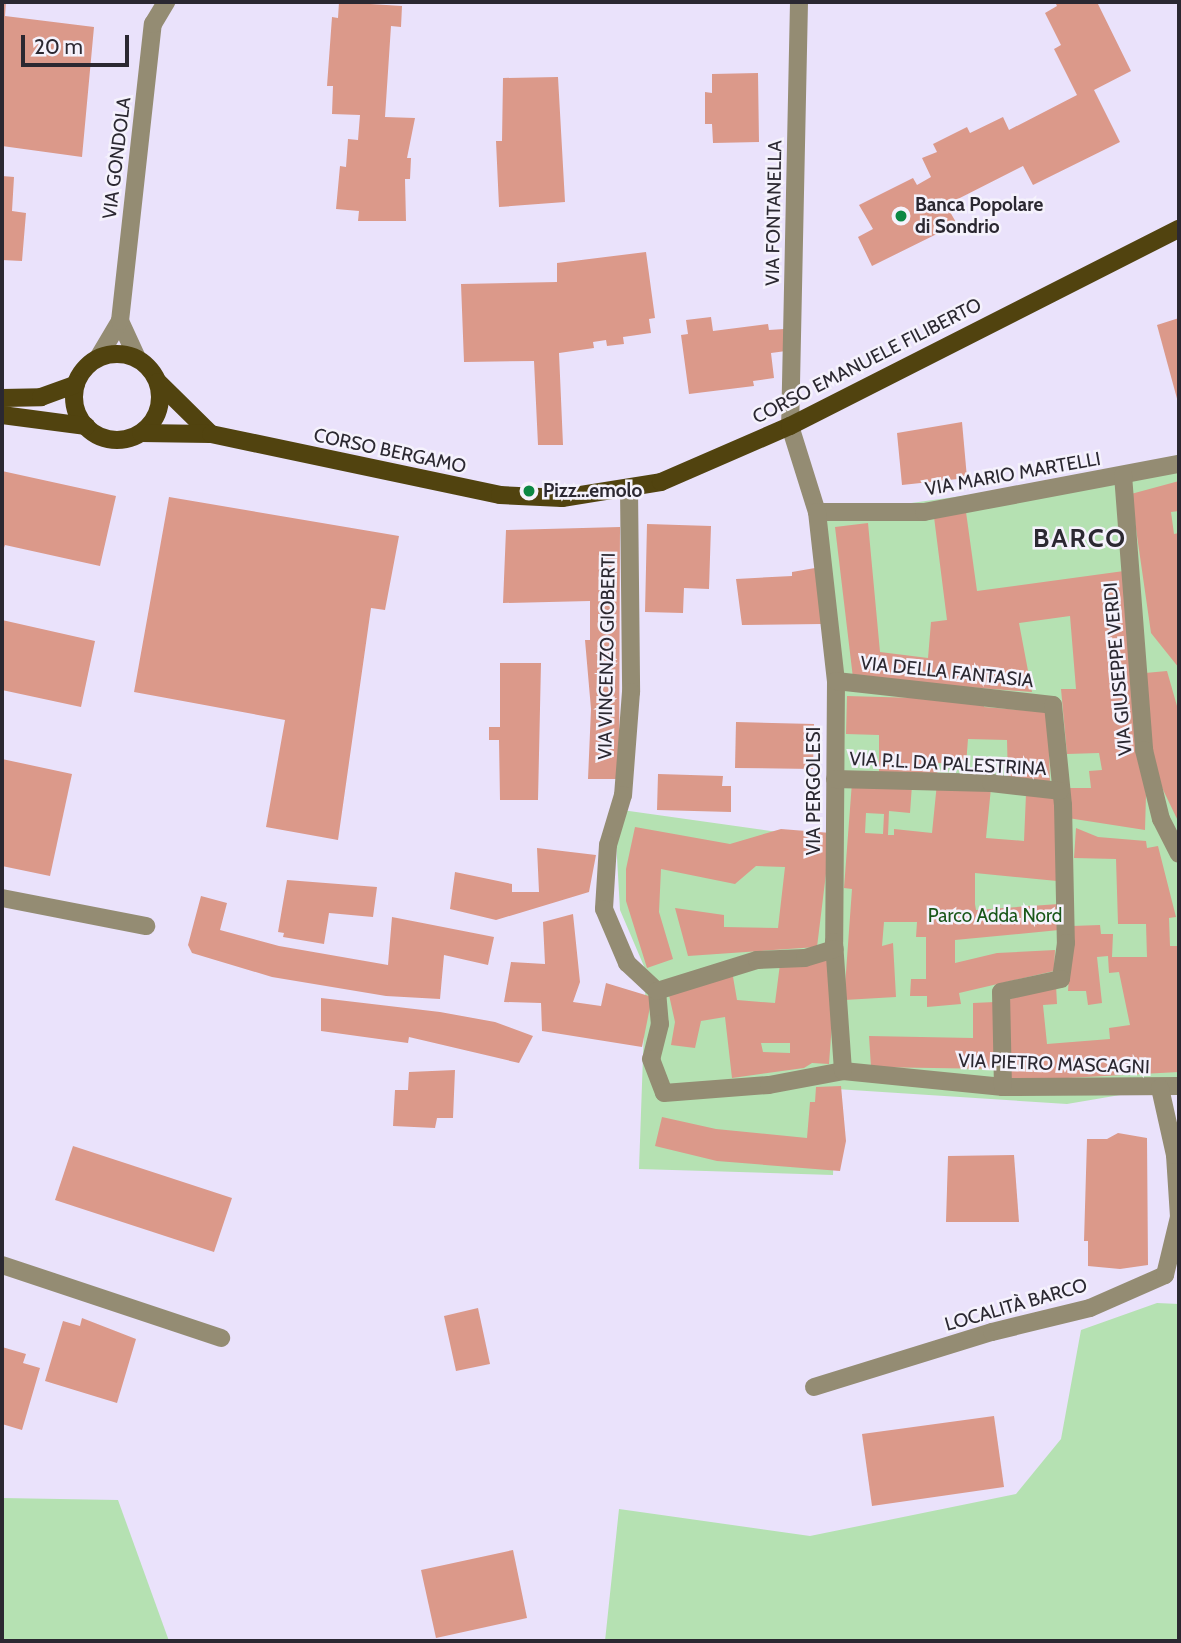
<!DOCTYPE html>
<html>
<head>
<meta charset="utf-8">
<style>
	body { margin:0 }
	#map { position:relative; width:1181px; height:1643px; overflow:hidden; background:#eae2fb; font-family:Cabin,sans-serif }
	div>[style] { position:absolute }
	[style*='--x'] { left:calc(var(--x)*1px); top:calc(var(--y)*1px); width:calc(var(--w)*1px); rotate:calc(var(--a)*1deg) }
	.green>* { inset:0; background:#b5e1b2 }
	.building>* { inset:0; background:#db998a }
	.minor>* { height:18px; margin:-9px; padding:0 9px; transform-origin:9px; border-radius:9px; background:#948c73 }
	.major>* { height:18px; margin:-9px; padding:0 9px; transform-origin:9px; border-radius:9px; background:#51430f }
	.major>.ring { margin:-9px; padding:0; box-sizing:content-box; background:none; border:18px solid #51430f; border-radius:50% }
	.dots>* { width:19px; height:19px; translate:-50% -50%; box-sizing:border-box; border:4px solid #f5f2fc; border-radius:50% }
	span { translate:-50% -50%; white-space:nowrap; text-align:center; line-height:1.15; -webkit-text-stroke:5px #f5f2fc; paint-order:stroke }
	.street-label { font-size:19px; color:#2b2831 }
	.poi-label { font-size:19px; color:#2b2831; font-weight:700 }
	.left { translate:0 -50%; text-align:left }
	.park-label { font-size:19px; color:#195719 }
	.district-label { font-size:26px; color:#2b2831; font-weight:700; letter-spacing:2px }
	.frame { position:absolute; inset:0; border:4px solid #2b2831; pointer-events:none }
	.scale { position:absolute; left:21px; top:35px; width:108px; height:32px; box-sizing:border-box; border:4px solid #2b2831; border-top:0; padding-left:9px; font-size:21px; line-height:24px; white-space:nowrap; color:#2b2831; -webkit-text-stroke:5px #f5f2fc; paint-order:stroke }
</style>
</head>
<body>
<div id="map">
	<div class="green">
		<div style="clip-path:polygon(1179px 466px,1179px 1085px,1067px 1104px,836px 1089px,833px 1175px,639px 1169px,646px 971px,620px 910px,615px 823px,622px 810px,827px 839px,830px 681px,814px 521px,846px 512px)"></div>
		<div style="clip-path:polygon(1157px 1303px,1179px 1304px,1179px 1641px,605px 1641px,619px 1509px,810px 1536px,1016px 1494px,1061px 1439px,1081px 1330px)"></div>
		<div style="clip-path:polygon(2px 1498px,118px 1500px,169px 1641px,2px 1641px)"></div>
	</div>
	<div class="building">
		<div style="clip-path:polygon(2px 2px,6px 2px,5px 16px,94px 27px,82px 157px,2px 146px)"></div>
		<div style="clip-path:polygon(339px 2px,402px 6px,401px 27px,391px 26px,385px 117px,415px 118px,407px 158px,411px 158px,410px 179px,405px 179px,406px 221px,358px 221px,359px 211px,336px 209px,340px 166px,346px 167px,348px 139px,358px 140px,360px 115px,332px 114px,333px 86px,327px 86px,332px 17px,338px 18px)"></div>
		<div style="clip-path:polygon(1055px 2px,1097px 2px,1131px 71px,1094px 90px,1120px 142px,1033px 185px,1023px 166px,946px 205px,957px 224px,872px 266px,858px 237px,873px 229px,859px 205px,913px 178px,917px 185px,931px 177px,922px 158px,937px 152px,933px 144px,967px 127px,970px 133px,1003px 117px,1009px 130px,1077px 95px,1054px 49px,1061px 45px,1045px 13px,1057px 6px)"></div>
		<div style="clip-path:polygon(758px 73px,759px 142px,713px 143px,712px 124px,705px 124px,705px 92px,712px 93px,712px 74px)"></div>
		<div style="clip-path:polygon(558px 77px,565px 202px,499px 207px,496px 141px,502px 141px,503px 78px)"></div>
		<div style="clip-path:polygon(2px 176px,14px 177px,12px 211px,26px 213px,22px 261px,2px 260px)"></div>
		<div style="clip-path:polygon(646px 252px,655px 318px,649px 319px,651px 333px,623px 337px,624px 344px,607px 346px,606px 340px,593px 342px,594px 348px,559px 353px,563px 445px,538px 445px,534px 361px,464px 362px,461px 284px,557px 282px,557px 263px)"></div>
		<div style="clip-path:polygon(711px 317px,713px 331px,768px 324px,769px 330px,784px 329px,786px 351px,771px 353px,774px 378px,753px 381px,754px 386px,689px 394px,681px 335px,688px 334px,686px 320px)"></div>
		<div style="clip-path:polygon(1179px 318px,1179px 406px,1157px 325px)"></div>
		<div style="clip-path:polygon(962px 422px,967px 478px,902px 485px,897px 433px)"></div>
		<div style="clip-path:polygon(2px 471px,116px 496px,100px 566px,5px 545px,2px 553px)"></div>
		<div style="clip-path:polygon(1179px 481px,1179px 511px,1171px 512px,1174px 534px,1179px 533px,1179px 668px,1151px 633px,1131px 494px)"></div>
		<div style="clip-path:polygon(169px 497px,399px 536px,385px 610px,371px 608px,338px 840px,266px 827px,285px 720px,134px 692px)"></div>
		<div style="clip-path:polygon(966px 512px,977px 591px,1124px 571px,1134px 724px,1146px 795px,1145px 830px,1068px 818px,1067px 788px,1091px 788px,1089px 771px,1102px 770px,1099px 753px,1067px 754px,1061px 689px,1076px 689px,1070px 616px,1019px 623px,1032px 692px,853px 678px,835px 527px,868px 523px,880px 652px,928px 658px,931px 622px,947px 620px,934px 517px)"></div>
		<div style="clip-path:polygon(647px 524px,711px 526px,709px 589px,684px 588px,683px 613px,645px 612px)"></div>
		<div style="clip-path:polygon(620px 527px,619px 779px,588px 779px,591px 709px,585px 640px,590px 640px,590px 601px,503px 603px,506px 530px)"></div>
		<div style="clip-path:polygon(815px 568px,822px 624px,742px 625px,736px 579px,792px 576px,792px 572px)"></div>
		<div style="clip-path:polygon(2px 620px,95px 641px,81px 707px,2px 690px)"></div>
		<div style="clip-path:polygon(500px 663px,541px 663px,538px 800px,500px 800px,499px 740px,489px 740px,489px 727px,500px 727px)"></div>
		<div style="clip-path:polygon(1167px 671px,1179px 713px,1179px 823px,1154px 771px,1145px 673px)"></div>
		<div style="clip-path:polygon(847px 696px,984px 700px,984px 707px,1048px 712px,1050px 785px,1008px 781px,1007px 740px,968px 739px,966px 765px,938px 763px,937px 778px,879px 773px,879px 735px,846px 734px)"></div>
		<div style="clip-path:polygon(736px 722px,814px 724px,813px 769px,735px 768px)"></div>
		<div style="clip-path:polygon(2px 759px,72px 774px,50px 876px,2px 866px)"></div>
		<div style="clip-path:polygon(658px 774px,723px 776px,722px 786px,731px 786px,731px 812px,657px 810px)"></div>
		<div style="clip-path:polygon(evenodd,852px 782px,912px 785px,910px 813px,889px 811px,888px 835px,894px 835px,894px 829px,932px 833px,937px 783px,991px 788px,986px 838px,1024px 841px,1026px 794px,1059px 797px,1057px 881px,975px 873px,975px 904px,976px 910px,1059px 904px,1059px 930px,955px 940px,955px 963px,997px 953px,1055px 950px,1054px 971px,959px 993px,961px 1004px,927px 1007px,927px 996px,910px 996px,911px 979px,926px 979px,926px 937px,916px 937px,917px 922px,884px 922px,882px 946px,893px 943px,896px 997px,844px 1000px,852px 889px,844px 888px,852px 782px,866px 813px,884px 814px,883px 834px,865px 833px,866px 813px)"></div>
		<div style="clip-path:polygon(635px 827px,730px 844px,781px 829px,831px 833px,817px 947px,688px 956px,675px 908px,724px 915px,724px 927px,778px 928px,785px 867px,756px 866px,735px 884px,661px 869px,659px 912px,673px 959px,647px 968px,626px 901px,626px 869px)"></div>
		<div style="clip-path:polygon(1076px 828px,1098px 837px,1146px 841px,1147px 848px,1158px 846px,1176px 917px,1169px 918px,1170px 946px,1179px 946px,1179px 1072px,1010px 1081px,1009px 1000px,1025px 992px,1056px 985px,1057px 1004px,1043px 1005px,1047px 1044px,1110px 1039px,1109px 1028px,1130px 1025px,1119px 972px,1109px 973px,1108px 956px,1097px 957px,1102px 1003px,1088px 1005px,1086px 991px,1068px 991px,1072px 926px,1100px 925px,1101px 934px,1113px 934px,1112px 957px,1147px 957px,1146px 924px,1118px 924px,1116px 859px,1074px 858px)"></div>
		<div style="clip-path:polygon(537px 848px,596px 855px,589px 892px,496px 920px,450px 909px,455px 872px,512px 884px,512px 892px,539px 892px)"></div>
		<div style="clip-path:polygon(287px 880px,377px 887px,373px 917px,329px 913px,324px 944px,283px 937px,284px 933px,278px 932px)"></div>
		<div style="clip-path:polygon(201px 896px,227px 903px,220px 930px,279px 946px,388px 965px,392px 917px,494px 937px,488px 965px,444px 955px,440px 999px,386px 996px,272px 977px,192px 953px,188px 945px)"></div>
		<div style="clip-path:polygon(573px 914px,580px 982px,573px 1002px,601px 1006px,606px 983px,652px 997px,642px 1047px,542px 1031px,541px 1003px,504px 1002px,511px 962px,545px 964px,543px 922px)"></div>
		<div style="clip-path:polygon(evenodd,827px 957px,835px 982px,829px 1064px,812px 1063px,804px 1068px,732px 1078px,725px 1017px,701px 1021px,695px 1048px,671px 1045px,675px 1022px,669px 995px,732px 971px,737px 1000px,775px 1003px,780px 964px,827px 957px,761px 1043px,790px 1043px,790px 1053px,763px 1052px,761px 1043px)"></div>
		<div style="clip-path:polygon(321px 998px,440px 1012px,495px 1022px,533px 1036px,519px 1063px,409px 1037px,408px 1043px,321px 1031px)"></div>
		<div style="clip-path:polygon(995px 1002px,996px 1069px,871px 1067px,869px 1036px,973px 1038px,973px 1003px)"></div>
		<div style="clip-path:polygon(455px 1070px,453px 1118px,437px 1118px,435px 1128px,393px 1126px,395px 1090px,408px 1090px,409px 1072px)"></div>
		<div style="clip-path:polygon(841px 1086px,846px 1141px,840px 1171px,717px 1161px,655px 1146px,662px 1117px,716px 1129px,807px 1138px,810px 1102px,815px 1102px,816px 1087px)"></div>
		<div style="clip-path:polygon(1118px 1133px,1147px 1138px,1148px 1265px,1120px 1269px,1088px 1266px,1088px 1241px,1084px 1241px,1087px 1139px,1107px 1139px)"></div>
		<div style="clip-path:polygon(73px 1146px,232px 1198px,214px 1252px,55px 1200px)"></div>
		<div style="clip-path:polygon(1014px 1155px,1019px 1222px,946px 1222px,948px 1156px)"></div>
		<div style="clip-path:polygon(478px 1308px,490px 1364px,456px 1371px,444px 1316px)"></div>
		<div style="clip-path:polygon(82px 1318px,136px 1339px,117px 1403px,45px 1381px,63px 1321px,80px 1326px)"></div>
		<div style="clip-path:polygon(2px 1347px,26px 1354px,23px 1363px,40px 1368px,22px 1430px,2px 1424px)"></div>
		<div style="clip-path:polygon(994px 1416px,1004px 1487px,872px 1506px,862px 1434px)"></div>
		<div style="clip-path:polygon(513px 1550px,527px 1618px,436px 1638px,421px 1570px)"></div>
	</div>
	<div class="minor">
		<div style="--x:799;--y:2;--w:424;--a:91.2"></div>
		<div style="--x:790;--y:426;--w:90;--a:72.6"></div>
		<div style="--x:817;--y:512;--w:107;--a:0"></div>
		<div style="--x:924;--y:512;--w:259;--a:-10.7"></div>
		<div style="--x:120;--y:321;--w:41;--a:65.3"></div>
		<div style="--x:98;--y:358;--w:43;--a:-59.3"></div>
		<div style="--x:120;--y:321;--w:299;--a:-83.7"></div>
		<div style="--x:153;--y:24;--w:26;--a:-59"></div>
		<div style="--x:1123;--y:475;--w:276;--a:85.6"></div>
		<div style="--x:1144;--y:750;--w:71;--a:76.2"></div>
		<div style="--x:1161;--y:819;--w:39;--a:63"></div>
		<div style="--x:629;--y:488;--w:204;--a:89.4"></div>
		<div style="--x:631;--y:692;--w:103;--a:94.4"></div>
		<div style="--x:623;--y:795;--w:52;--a:106.7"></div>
		<div style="--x:608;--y:845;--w:64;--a:93.6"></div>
		<div style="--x:604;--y:909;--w:59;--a:66.9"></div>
		<div style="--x:627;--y:963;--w:41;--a:43"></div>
		<div style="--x:657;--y:991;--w:33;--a:85"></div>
		<div style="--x:660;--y:1024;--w:36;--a:104"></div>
		<div style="--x:651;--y:1059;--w:36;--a:69"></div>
		<div style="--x:664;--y:1093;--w:105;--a:-4.4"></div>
		<div style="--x:769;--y:1085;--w:75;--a:-10.7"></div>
		<div style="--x:843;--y:1071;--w:161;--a:5.7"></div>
		<div style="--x:1003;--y:1087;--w:176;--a:-0.3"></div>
		<div style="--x:817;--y:512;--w:170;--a:83.6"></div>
		<div style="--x:836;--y:681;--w:261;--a:90.4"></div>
		<div style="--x:834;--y:942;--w:129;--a:86"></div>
		<div style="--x:836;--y:681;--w:218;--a:6.3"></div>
		<div style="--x:1053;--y:705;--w:100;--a:84.3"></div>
		<div style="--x:1063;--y:805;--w:138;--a:88.8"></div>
		<div style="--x:1066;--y:943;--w:36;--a:98"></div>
		<div style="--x:1061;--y:979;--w:61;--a:167.8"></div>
		<div style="--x:1001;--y:992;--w:95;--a:88.8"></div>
		<div style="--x:835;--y:779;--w:156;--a:1.5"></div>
		<div style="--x:991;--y:783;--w:69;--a:6.6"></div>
		<div style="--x:2;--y:898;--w:147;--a:11"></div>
		<div style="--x:657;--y:991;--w:105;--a:-17.2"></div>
		<div style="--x:757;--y:960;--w:48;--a:-2.4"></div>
		<div style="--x:805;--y:958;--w:31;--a:-17"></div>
		<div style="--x:2;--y:1265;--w:231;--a:18.4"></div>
		<div style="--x:814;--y:1387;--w:186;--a:-17.2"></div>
		<div style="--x:992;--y:1332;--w:101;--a:-13.8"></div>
		<div style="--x:1090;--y:1308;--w:82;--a:-23.7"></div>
		<div style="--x:1165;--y:1275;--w:60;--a:-76.4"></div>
		<div style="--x:1179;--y:1217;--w:62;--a:-93.7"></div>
		<div style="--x:1175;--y:1155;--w:69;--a:-102.6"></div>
	</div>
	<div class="major">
		<div class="ring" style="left:74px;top:354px;width:68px;height:68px"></div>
		<div style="--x:158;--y:382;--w:74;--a:44.5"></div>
		<div style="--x:2;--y:398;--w:39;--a:-1"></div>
		<div style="--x:41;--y:397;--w:37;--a:-20"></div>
		<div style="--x:2;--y:415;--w:85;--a:7.5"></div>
		<div style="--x:141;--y:433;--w:70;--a:0.8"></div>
		<div style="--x:211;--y:434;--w:295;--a:11.9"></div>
		<div style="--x:500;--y:495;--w:62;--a:2.8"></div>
		<div style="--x:562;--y:498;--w:100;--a:-9.2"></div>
		<div style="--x:661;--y:482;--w:141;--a:-23.5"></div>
		<div style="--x:790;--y:426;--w:436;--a:-26.9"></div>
	</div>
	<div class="dots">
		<div style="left:901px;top:216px;background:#0c8843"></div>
		<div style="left:529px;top:491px;background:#0c8843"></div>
	</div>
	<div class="street-label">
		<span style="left:117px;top:158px;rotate:-83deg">VIA GONDOLA</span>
		<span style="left:774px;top:213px;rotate:-89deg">VIA FONTANELLA</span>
		<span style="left:867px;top:361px;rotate:-27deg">CORSO EMANUELE FILIBERTO</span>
		<span style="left:390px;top:451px;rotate:12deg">CORSO BERGAMO</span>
		<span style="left:1013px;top:474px;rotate:-10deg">VIA MARIO MARTELLI</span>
		<span style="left:607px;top:656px;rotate:-89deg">VIA VINCENZO GIOBERTI</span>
		<span style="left:1118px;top:669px;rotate:-95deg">VIA GIUSEPPE VERDI</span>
		<span style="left:947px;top:672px;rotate:6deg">VIA DELLA FANTASIA</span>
		<span style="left:948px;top:764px;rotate:3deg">VIA P.L. DA PALESTRINA</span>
		<span style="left:814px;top:791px;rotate:-90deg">VIA PERGOLESI</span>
		<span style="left:1054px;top:1064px;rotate:2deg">VIA PIETRO MASCAGNI</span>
		<span style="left:1016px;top:1305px;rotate:-16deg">LOCALITÀ BARCO</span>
	</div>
	<div class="poi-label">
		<span class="left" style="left:915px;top:216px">Banca Popolare<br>di Sondrio</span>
		<span class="left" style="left:543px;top:491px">Pizz...emolo</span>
	</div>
	<div class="park-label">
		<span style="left:995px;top:916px">Parco Adda Nord</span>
	</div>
	<div class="district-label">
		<span style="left:1080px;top:539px">BARCO</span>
	</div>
	<div class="frame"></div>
	<div class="scale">20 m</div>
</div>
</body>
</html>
